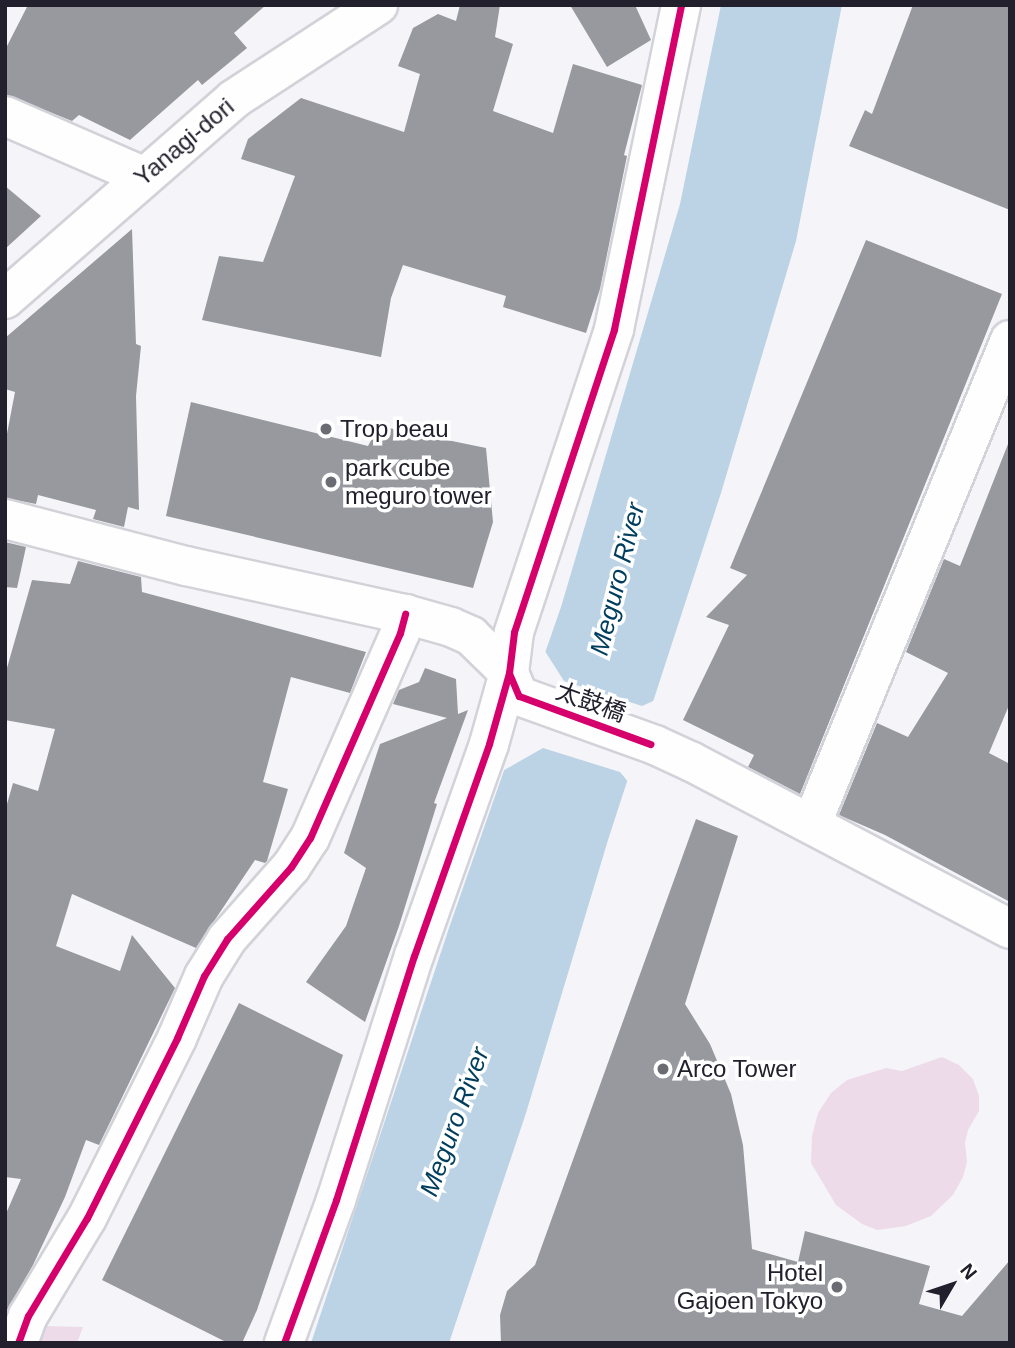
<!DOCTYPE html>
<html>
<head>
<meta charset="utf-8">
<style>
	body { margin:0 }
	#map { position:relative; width:1015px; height:1348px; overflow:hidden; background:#f5f5f9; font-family:Arial,"Noto Sans JP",sans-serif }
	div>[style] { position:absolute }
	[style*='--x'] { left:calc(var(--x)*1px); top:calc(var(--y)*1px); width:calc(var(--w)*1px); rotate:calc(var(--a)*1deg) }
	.green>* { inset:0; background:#eddbe9 }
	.water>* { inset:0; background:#bcd3e5 }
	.pier>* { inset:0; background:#f5f5f9 }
	.building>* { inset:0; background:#97999f }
	.roads { filter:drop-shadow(2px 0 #d2d2d9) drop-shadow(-2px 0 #d2d2d9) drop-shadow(0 2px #d2d2d9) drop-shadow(0 -2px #d2d2d9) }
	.minor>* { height:38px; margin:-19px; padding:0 19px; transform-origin:19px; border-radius:19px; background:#fefefe }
	.tertiary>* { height:38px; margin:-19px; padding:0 19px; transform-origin:19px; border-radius:19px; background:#fefefe }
	.cycleway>* { height:7px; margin:-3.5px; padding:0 3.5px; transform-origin:3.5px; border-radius:3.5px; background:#d6006c }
	.dots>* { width:19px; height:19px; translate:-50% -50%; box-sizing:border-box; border:4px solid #fff; border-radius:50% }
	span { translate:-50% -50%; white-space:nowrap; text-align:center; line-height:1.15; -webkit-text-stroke:7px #fff; paint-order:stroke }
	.street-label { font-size:24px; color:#21202c }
	.poi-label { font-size:24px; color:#21202c }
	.left { translate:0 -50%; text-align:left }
	.right { translate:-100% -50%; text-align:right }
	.water-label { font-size:26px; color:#003d5d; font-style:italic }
	.frame { position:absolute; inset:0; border:7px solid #21202c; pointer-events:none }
	.north { position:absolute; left:917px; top:1250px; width:70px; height:70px; -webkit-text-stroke:5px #fff; paint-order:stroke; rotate:51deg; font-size:19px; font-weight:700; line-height:28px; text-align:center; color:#21202c }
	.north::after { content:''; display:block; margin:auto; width:24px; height:32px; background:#21202c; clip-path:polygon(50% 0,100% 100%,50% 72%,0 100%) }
</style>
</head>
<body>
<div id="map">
	<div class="green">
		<div style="clip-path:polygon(942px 1057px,959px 1065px,973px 1079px,979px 1096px,979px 1111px,968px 1130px,965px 1143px,967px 1162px,963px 1177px,953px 1195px,931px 1216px,906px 1226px,877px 1230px,862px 1224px,836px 1205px,811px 1163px,812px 1136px,818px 1113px,831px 1093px,847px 1080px,886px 1068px,902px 1071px)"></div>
		<div style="clip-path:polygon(46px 1326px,83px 1327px,77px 1343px,40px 1343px)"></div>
	</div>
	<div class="water">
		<div style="clip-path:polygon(721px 5px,842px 5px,796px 241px,721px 493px,608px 840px,526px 1113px,449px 1343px,311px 1343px,449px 928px,561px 607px,680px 204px)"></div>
	</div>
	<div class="pier">
		<div style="clip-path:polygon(543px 648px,564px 681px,642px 706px,660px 698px,631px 785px,620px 772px,543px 748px,499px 773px)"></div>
	</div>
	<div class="building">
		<div style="clip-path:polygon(28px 5px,266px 5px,234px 33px,247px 48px,202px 85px,198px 80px,130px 140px,79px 115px,72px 121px,7px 95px,5px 50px)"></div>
		<div style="clip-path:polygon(460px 5px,500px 5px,495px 37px,513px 44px,493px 111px,553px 133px,573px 64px,642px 85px,624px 155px,627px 156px,600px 289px,586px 333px,503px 307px,506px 296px,403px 265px,391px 298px,381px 357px,202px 320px,219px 256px,263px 262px,295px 176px,241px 159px,248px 139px,301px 98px,404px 132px,420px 74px,398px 66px,413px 28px,438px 14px,456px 21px)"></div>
		<div style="clip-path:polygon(570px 5px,635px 5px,651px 40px,607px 67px)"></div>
		<div style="clip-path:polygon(913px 5px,1010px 5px,1010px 210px,849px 146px,865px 110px,872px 114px)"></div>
		<div style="clip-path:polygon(5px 186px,41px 216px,5px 249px)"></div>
		<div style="clip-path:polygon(132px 229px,136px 344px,141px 346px,136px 396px,139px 510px,128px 507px,124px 527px,93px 519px,96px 510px,38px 495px,36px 504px,5px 498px,5px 444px,15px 392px,5px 389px,5px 338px)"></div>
		<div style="clip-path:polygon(866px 240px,1002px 294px,800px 794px,748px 767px,754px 755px,683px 720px,729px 625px,706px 617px,747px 575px,730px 568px)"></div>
		<div style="clip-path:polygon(191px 402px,368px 446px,379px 426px,486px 448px,493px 522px,473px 588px,166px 516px)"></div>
		<div style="clip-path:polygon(1008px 444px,1010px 703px,989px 753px,1010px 764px,1010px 902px,885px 835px,839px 815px,877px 723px,908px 737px,948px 673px,906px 652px,944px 559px,960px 566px)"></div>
		<div style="clip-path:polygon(5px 542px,26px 547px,17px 588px,5px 587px)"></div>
		<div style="clip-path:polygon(78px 561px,141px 577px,142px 592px,366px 652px,350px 693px,291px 677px,263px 782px,288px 789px,267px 861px,265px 863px,255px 860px,196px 948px,72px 894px,56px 946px,120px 971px,132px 935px,175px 988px,99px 1145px,86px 1140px,65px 1197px,33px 1265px,5px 1314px,5px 1216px,21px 1179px,5px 1177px,5px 811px,13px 783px,38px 791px,55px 729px,5px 720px,5px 675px,32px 580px,70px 584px)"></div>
		<div style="clip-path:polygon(425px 668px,456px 679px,458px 714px,468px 710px,434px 803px,437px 804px,399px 926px,365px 1022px,306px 982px,346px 926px,366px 868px,344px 853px,380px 744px,447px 718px,393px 704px,399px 690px,419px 682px)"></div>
		<div style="clip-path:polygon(696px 819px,738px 836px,685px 1004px,710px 1044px,731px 1094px,743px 1145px,752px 1249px,798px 1262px,805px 1231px,930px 1266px,919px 1304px,962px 1316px,1010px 1260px,1010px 1343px,501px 1343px,500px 1315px,507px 1291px,535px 1265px)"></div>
		<div style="clip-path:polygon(239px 1003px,343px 1055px,257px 1310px,242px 1343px,228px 1343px,102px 1280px)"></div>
	</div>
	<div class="roads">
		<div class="minor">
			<div style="--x:5;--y:116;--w:150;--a:23.5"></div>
			<div style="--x:5;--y:519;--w:187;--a:14.6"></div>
			<div style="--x:186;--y:566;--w:224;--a:12.4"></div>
			<div style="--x:405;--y:614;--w:48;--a:15.8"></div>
			<div style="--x:451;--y:627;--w:22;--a:24"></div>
			<div style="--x:471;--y:636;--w:53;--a:44.2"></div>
			<div style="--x:509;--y:673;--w:25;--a:67"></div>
			<div style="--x:519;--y:696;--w:145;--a:19.8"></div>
			<div style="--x:655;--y:745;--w:41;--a:24.7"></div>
			<div style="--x:692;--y:762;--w:359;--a:27.7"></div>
			<div style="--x:812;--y:823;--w:522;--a:-67.71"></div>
			<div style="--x:18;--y:1343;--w:29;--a:-70"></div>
			<div style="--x:28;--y:1316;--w:114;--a:-59"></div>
			<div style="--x:87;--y:1218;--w:201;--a:-63.4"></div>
			<div style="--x:177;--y:1038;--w:68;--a:-66.5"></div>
			<div style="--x:204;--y:976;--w:44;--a:-58.1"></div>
			<div style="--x:227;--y:939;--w:96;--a:-48.4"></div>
			<div style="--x:291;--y:867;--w:35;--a:-57"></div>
			<div style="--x:310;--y:838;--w:224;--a:-66.3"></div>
			<div style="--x:400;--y:633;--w:20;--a:-75"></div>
			<div style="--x:284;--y:1343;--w:152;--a:-70"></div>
			<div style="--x:336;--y:1200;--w:256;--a:-72.3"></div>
			<div style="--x:414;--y:956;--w:225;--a:-70.5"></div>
			<div style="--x:489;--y:744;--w:74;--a:-74.3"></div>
			<div style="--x:509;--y:673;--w:41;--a:-83"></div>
			<div style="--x:514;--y:632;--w:319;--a:-71.7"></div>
			<div style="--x:614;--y:329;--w:331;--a:-78.3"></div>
		</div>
		<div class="tertiary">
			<div style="--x:5;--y:299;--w:304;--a:-41.1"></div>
			<div style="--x:234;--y:99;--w:172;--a:-33.1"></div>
		</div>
	</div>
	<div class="cycleway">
		<div style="--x:509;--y:673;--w:25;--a:67"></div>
		<div style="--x:519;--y:696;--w:140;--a:20.1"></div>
		<div style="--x:18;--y:1343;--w:29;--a:-70"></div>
		<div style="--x:28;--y:1316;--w:114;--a:-59"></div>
		<div style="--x:87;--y:1218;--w:201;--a:-63.4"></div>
		<div style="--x:177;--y:1038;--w:68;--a:-66.5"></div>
		<div style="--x:204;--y:976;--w:44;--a:-58.1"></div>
		<div style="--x:227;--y:939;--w:96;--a:-48.4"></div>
		<div style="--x:291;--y:867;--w:35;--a:-57"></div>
		<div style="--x:310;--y:838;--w:224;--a:-66.3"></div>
		<div style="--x:400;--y:633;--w:20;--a:-75"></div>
		<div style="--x:284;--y:1343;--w:152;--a:-70"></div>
		<div style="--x:336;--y:1200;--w:256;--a:-72.3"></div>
		<div style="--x:414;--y:956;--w:225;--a:-70.5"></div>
		<div style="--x:489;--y:744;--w:74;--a:-74.3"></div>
		<div style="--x:509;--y:673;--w:41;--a:-83"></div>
		<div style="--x:514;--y:632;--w:319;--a:-71.7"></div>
		<div style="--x:614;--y:329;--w:331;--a:-78.3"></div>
	</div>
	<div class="dots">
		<div style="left:326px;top:429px;background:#6b6b74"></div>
		<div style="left:331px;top:482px;background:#6b6b74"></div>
		<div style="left:663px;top:1069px;background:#6b6b74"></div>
		<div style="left:837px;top:1287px;background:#6b6b74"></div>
	</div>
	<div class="street-label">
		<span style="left:184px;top:142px;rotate:-40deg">Yanagi-dori</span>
		<span style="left:591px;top:702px;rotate:20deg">太鼓橋</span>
	</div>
	<div class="poi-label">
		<span class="left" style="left:340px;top:429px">Trop beau</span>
		<span class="left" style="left:345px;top:482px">park cube<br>meguro tower</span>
		<span class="left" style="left:677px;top:1069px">Arco Tower</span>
		<span class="right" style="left:823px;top:1287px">Hotel<br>Gajoen Tokyo</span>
	</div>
	<div class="water-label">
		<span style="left:618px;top:579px;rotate:-76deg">Meguro River</span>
		<span style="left:455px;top:1122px;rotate:-70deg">Meguro River</span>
	</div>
	<div class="frame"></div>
	<div class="north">N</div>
</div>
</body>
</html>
